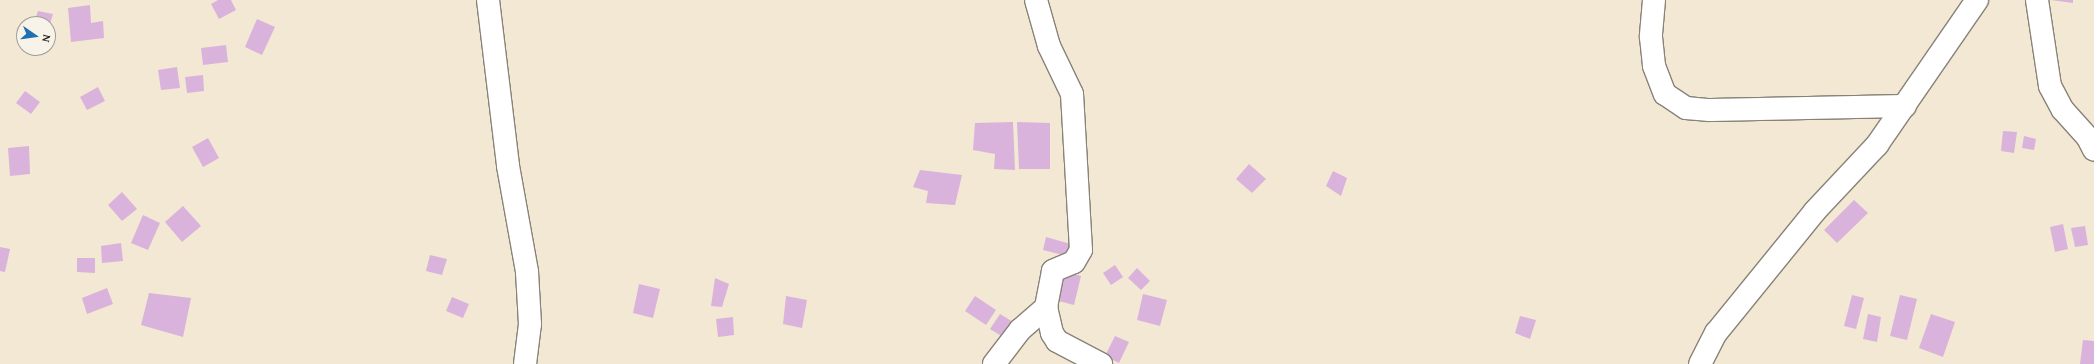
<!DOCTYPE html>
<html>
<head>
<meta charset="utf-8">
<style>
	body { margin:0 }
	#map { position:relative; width:2094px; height:364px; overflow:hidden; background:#f3e8d3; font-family:"Gentium Book Plus",serif }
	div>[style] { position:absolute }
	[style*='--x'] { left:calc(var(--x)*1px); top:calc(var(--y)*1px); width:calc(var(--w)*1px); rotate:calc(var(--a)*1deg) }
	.building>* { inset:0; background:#d9b3dc }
	.roads { filter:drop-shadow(1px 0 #888278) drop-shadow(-1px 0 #888278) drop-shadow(0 1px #888278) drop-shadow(0 -1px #888278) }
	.minor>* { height:22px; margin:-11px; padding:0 11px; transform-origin:11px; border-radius:11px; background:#fff }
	span { translate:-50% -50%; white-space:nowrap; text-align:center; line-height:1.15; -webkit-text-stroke:3px #f7f3e8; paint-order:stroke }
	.north { position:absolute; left:16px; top:16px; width:40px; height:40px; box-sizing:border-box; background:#f7f3e8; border:1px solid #9f9d96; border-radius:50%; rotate:103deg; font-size:11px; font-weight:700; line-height:16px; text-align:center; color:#1c1c1c }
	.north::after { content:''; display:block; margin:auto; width:14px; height:18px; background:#1f6fb2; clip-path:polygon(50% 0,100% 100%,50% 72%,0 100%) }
</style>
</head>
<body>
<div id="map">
	<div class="building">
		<div style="clip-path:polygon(218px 0,231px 0,236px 10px,219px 19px,211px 4px)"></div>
		<div style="clip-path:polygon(2051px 0,2073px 0,2073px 3px)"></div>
		<div style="clip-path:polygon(90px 5px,91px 23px,103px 21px,104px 38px,71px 42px,68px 8px)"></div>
		<div style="clip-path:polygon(38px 11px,53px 14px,48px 30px,48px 24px,34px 22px)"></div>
		<div style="clip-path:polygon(257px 19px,275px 27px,262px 55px,245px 47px)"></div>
		<div style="clip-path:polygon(226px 45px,228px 62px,203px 65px,201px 48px)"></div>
		<div style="clip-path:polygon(177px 67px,180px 88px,161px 90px,158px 70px)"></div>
		<div style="clip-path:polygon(203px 75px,204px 91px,187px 93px,185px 77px)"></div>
		<div style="clip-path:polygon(98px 87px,105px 101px,87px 110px,80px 97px)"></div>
		<div style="clip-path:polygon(25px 91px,40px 102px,31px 114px,16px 103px)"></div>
		<div style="clip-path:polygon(1013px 122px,1015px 170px,994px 169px,995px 154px,973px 150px,975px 123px)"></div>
		<div style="clip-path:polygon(1017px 122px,1050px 123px,1050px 169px,1019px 169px)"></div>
		<div style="clip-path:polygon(2003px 131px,2017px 132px,2014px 153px,2001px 151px)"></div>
		<div style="clip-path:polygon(2024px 136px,2036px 139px,2034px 150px,2022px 148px)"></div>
		<div style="clip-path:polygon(208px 138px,219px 158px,203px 167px,192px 147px)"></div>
		<div style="clip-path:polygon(29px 146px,30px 174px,10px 176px,8px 148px)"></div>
		<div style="clip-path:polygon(1249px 164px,1266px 179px,1252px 193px,1236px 179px)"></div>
		<div style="clip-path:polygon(920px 170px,962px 175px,955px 205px,926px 203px,928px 191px,913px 187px)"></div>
		<div style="clip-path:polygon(1333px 171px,1347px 178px,1341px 196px,1326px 186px)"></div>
		<div style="clip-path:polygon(122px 192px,137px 209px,122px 221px,108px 205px)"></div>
		<div style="clip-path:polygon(1854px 200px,1868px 213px,1837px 243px,1824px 230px)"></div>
		<div style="clip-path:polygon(183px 206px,201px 226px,182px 242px,165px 222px)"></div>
		<div style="clip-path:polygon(143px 215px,160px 223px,148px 250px,131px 243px)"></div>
		<div style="clip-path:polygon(2063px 224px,2068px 249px,2055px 252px,2050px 227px)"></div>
		<div style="clip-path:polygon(2085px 226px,2088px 245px,2075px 247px,2071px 228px)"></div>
		<div style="clip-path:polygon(1046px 237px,1074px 245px,1071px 257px,1043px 250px)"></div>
		<div style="clip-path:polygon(121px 243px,123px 261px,102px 263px,101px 246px)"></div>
		<div style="clip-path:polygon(0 247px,10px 249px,5px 272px,0 271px)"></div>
		<div style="clip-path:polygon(430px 255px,447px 259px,442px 275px,426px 271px)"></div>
		<div style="clip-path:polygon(77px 258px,95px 258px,95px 273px,77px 272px)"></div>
		<div style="clip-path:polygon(1115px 265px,1123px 277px,1111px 285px,1103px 273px)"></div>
		<div style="clip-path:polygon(1137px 268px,1150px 281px,1141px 290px,1128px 278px)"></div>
		<div style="clip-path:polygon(1062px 271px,1081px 276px,1074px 305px,1055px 300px)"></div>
		<div style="clip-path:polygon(715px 278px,729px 284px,722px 307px,711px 306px)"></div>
		<div style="clip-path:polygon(639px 284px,660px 289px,653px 318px,633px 313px)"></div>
		<div style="clip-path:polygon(107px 288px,113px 304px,87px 314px,82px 298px)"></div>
		<div style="clip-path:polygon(149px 293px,191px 298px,183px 337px,141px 325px)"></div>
		<div style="clip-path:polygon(1143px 294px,1167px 300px,1160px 326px,1137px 320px)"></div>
		<div style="clip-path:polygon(1852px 295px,1864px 298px,1856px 329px,1844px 326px)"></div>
		<div style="clip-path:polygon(1900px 295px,1917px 299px,1907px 340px,1890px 336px)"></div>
		<div style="clip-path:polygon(786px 296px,807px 300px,802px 328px,783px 324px)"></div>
		<div style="clip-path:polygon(975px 296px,996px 310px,986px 325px,965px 311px)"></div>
		<div style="clip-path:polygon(452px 297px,469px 304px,463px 318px,446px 311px)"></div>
		<div style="clip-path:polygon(1000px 314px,1018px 325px,1008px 340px,990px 329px)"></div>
		<div style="clip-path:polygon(1868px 314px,1881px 317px,1877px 342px,1863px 339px)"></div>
		<div style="clip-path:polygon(1931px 314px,1955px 322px,1943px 357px,1919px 348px)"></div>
		<div style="clip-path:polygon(1520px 316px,1536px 320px,1530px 339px,1515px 333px)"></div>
		<div style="clip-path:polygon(733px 317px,734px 335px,718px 337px,716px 319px)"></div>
		<div style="clip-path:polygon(1115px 336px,1129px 342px,1119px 363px,1105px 356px)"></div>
		<div style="clip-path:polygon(2083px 340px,2094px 341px,2094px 364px,2080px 364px)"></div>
	</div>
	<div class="roads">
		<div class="minor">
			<div style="--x:488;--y:0;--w:167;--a:83.1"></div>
			<div style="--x:508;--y:166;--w:108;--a:79.8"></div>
			<div style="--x:527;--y:272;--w:52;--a:86.7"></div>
			<div style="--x:530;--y:324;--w:40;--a:97.1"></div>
			<div style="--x:1036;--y:0;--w:48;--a:74.2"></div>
			<div style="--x:1049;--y:46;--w:53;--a:64.4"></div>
			<div style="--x:1072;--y:94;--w:156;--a:86.7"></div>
			<div style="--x:1081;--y:250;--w:14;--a:120"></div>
			<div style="--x:1074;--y:262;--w:23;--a:157"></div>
			<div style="--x:1053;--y:271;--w:37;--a:101"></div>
			<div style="--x:1046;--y:307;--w:27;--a:77"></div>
			<div style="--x:1052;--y:333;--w:9;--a:58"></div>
			<div style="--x:1057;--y:341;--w:50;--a:27.6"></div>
			<div style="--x:1654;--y:0;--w:37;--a:95"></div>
			<div style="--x:1651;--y:37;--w:29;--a:84"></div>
			<div style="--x:1654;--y:66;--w:30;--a:69"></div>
			<div style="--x:1665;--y:94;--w:25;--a:34"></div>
			<div style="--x:1686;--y:108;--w:24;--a:5"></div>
			<div style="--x:1710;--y:110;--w:195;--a:-1.2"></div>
			<div style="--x:2037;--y:0;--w:87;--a:81.4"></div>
			<div style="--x:2050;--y:86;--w:27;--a:62"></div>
			<div style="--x:2063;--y:110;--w:38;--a:48"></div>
			<div style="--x:2088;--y:138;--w:13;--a:63"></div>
			<div style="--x:994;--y:364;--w:43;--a:-52.6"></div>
			<div style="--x:1020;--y:330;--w:35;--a:-41"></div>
			<div style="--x:1700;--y:364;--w:35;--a:-63"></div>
			<div style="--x:1716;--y:333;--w:157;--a:-50.9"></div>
			<div style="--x:1815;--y:211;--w:91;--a:-46.8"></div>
			<div style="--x:1877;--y:145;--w:176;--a:-55.4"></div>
		</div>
	</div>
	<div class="north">N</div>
</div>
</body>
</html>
